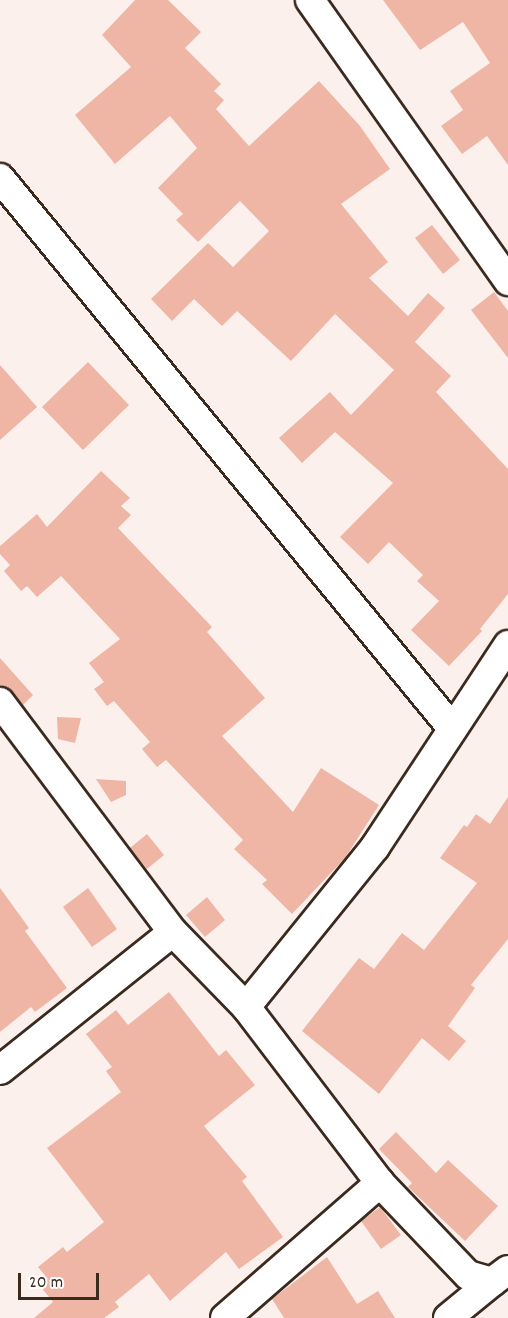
<!DOCTYPE html>
<html>
<head>
<meta charset="utf-8">
<style>
	body { margin:0 }
	#map { position:relative; width:508px; height:1318px; overflow:hidden; background:#fcf0ed; font-family:Dekko,sans-serif }
	div>[style] { position:absolute }
	[style*='--x'] { left:calc(var(--x)*1px); top:calc(var(--y)*1px); width:calc(var(--w)*1px); rotate:calc(var(--a)*1deg) }
	.building>* { inset:0; background:#efb6a6 }
	.roads { filter:drop-shadow(2px 0 #3b2a1e) drop-shadow(-2px 0 #3b2a1e) drop-shadow(0 2px #3b2a1e) drop-shadow(0 -2px #3b2a1e) }
	.minor>* { height:28px; margin:-14px; padding:0 14px; transform-origin:14px; border-radius:14px; background:#fff }
	span { translate:-50% -50%; white-space:nowrap; text-align:center; line-height:1.15; -webkit-text-stroke:5px #fff; paint-order:stroke }
	.scale { position:absolute; left:18px; top:1273px; width:81px; height:27px; box-sizing:border-box; border:3px solid #3b2a1e; border-top:0; padding-left:8px; font-size:18px; line-height:21px; white-space:nowrap; color:#3b2a1e; -webkit-text-stroke:4px #fff; paint-order:stroke }
</style>
</head>
<body>
<div id="map">
	<div class="building">
		<div style="clip-path:polygon(135px 0,168px 0,201px 32px,185px 48px,221px 84px,214px 91px,224px 100px,216px 109px,249px 146px,319px 81px,360px 126px,390px 169px,341px 204px,388px 262px,369px 278px,408px 316px,428px 293px,445px 308px,415px 342px,451px 376px,436px 392px,508px 469px,508px 594px,480px 629px,482px 631px,449px 666px,411px 630px,439px 601px,417px 581px,423px 575px,389px 542px,368px 564px,340px 537px,393px 483px,335px 432px,302px 463px,279px 438px,330px 392px,351px 415px,394px 370px,335px 314px,291px 361px,237px 311px,222px 326px,194px 299px,172px 321px,151px 299px,208px 243px,233px 267px,269px 231px,240px 201px,198px 242px,176px 220px,183px 214px,158px 188px,197px 148px,170px 116px,115px 164px,75px 115px,131px 67px,102px 35px)"></div>
		<div style="clip-path:polygon(383px 0,508px 0,508px 165px,487px 136px,462px 154px,441px 126px,463px 110px,450px 91px,490px 63px,463px 22px,420px 50px)"></div>
		<div style="clip-path:polygon(432px 225px,460px 260px,443px 274px,415px 238px)"></div>
		<div style="clip-path:polygon(494px 292px,508px 311px,508px 358px,471px 310px)"></div>
		<div style="clip-path:polygon(88px 362px,129px 405px,83px 450px,42px 407px)"></div>
		<div style="clip-path:polygon(0 365px,37px 407px,0 440px)"></div>
		<div style="clip-path:polygon(101px 471px,130px 498px,121px 506px,131px 515px,118px 528px,212px 627px,207px 632px,265px 698px,222px 736px,293px 812px,321px 768px,379px 805px,345px 858px,292px 914px,262px 884px,267px 880px,234px 849px,243px 840px,166px 760px,157px 767px,142px 749px,150px 742px,114px 701px,107px 706px,94px 689px,104px 682px,89px 663px,120px 639px,61px 576px,37px 597px,27px 586px,21px 591px,4px 571px,10px 565px,0 554px,0 546px,37px 514px,47px 527px)"></div>
		<div style="clip-path:polygon(0 658px,33px 695px,23px 705px,13px 692px,0 686px)"></div>
		<div style="clip-path:polygon(57px 717px,81px 718px,75px 743px,58px 739px)"></div>
		<div style="clip-path:polygon(96px 779px,126px 781px,126px 795px,111px 802px)"></div>
		<div style="clip-path:polygon(508px 797px,508px 939px,471px 985px,475px 988px,448px 1026px,466px 1041px,449px 1061px,422px 1038px,379px 1094px,302px 1031px,359px 958px,374px 969px,402px 933px,424px 950px,477px 883px,440px 858px,464px 825px,467px 827px,476px 814px,490px 824px)"></div>
		<div style="clip-path:polygon(147px 834px,164px 855px,147px 869px,130px 848px)"></div>
		<div style="clip-path:polygon(0 888px,29px 928px,25px 931px,67px 988px,35px 1012px,31px 1007px,0 1032px)"></div>
		<div style="clip-path:polygon(88px 888px,117px 929px,92px 947px,63px 907px)"></div>
		<div style="clip-path:polygon(207px 897px,225px 920px,205px 937px,186px 915px)"></div>
		<div style="clip-path:polygon(169px 992px,219px 1056px,226px 1050px,255px 1085px,204px 1126px,247px 1177px,242px 1181px,283px 1237px,239px 1269px,226px 1252px,170px 1301px,149px 1274px,115px 1302px,119px 1307px,104px 1318px,34px 1318px,53px 1302px,40px 1286px,48px 1279px,38px 1267px,63px 1247px,67px 1252px,104px 1222px,47px 1148px,121px 1092px,106px 1071px,112px 1067px,86px 1034px,116px 1010px,128px 1025px)"></div>
		<div style="clip-path:polygon(396px 1132px,436px 1173px,448px 1160px,498px 1206px,465px 1241px,408px 1187px,412px 1183px,379px 1149px)"></div>
		<div style="clip-path:polygon(380px 1207px,401px 1235px,381px 1249px,361px 1221px)"></div>
		<div style="clip-path:polygon(327px 1257px,357px 1304px,378px 1291px,395px 1318px,284px 1318px,272px 1299px)"></div>
	</div>
	<div class="roads">
		<div class="minor">
			<div style="--x:310;--y:0;--w:344;--a:54.8"></div>
			<div style="--x:0;--y:178;--w:712;--a:50.59"></div>
			<div style="--x:0;--y:702;--w:288;--a:53.1"></div>
			<div style="--x:173;--y:932;--w:105;--a:45.8"></div>
			<div style="--x:246;--y:1007;--w:221;--a:52.7"></div>
			<div style="--x:380;--y:1183;--w:127;--a:46.3"></div>
			<div style="--x:468;--y:1275;--w:25;--a:16"></div>
			<div style="--x:492;--y:1282;--w:20;--a:-37"></div>
			<div style="--x:246;--y:1007;--w:206;--a:-51.1"></div>
			<div style="--x:375;--y:847;--w:242;--a:-56.6"></div>
			<div style="--x:0;--y:1070;--w:221;--a:-38.6"></div>
			<div style="--x:225;--y:1318;--w:206;--a:-41.1"></div>
			<div style="--x:448;--y:1318;--w:57;--a:-39.3"></div>
		</div>
	</div>
	<div class="scale">20 m</div>
</div>
</body>
</html>
